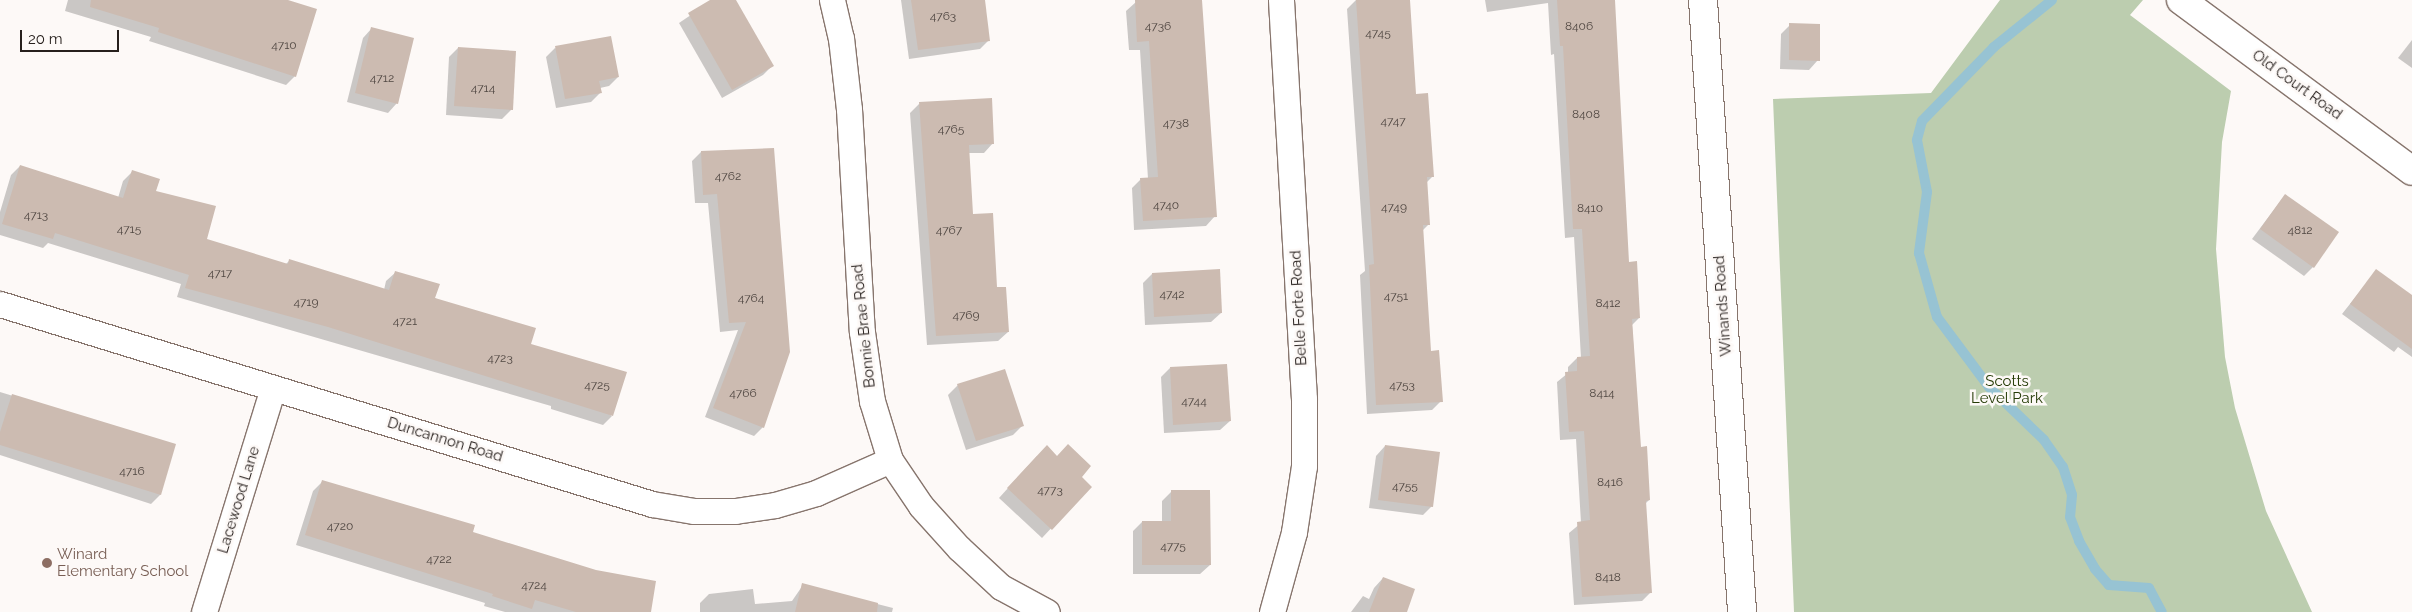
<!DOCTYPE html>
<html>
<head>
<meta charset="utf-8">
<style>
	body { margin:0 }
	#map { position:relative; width:2412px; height:612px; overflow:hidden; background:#fdf9f7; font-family:Raleway,sans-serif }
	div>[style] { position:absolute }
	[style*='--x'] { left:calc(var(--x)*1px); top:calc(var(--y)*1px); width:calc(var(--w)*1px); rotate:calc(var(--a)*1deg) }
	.green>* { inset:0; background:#bccdaf }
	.shadow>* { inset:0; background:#0003 }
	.stream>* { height:10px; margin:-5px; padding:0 5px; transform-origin:5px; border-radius:5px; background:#97c3d3 }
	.building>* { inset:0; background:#ccbbb1 }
	.roads { filter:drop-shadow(1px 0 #87756d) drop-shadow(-1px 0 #87756d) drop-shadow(0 1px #87756d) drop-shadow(0 -1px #87756d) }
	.street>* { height:25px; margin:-12.5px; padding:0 12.5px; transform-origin:12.5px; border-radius:12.5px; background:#fff }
	.secondary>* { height:28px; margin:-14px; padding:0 14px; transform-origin:14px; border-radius:14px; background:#fff }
	.dots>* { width:14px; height:14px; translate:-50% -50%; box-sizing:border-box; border:2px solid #fdf9f7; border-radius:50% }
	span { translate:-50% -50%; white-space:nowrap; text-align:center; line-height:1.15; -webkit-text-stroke:5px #fdf9f7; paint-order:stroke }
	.number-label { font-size:12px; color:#504742 }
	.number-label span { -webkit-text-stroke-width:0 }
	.street-label { font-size:15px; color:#27201d }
	.park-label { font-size:15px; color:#253b06 }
	.education-label { font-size:15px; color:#785e54 }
	.left { translate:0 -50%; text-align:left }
	.scale { position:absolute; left:20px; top:30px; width:99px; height:22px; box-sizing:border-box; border:2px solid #27201d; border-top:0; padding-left:6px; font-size:15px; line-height:18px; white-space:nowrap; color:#27201d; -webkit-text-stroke:4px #fdf9f7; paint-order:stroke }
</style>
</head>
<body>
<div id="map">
	<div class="green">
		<div style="clip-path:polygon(2000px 0,2143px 0,2130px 15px,2231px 91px,2222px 142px,2216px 249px,2225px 357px,2235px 408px,2266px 511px,2312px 612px,1794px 612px,1773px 99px,1931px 93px)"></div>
	</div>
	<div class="shadow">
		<div style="clip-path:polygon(68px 0,283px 0,295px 76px,286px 85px,149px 41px,151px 37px,65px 11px)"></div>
		<div style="clip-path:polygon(713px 0,735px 0,772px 66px,763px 75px,722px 98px,679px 23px)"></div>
		<div style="clip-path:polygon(901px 0,957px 0,989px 40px,980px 49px,909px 59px)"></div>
		<div style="clip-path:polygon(1200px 0,1215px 216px,1206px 226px,1134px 230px,1132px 188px,1141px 179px,1148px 179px,1140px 50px,1129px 50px,1126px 11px,1136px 2px)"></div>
		<div style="clip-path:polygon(1356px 0,1409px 0,1415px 95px,1433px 176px,1426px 183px,1429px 224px,1422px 231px,1430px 352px,1441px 401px,1432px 410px,1367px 414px,1360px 275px,1365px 271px,1347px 9px)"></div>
		<div style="clip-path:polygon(1485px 0,1614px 0,1628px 263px,1639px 318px,1632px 325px,1640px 448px,1649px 500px,1645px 504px,1651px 592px,1642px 601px,1574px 605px,1569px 533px,1581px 523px,1576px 439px,1560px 440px,1557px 382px,1568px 373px,1568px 367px,1577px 358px,1581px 358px,1574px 237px,1565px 238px,1554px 54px,1551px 55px,1548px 3px,1487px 12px)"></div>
		<div style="clip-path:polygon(1790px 25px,1818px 60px,1809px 70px,1780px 69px,1781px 34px)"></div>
		<div style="clip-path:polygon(372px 28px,397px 103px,388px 113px,347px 102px,363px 38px)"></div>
		<div style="clip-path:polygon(2412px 40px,2412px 68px,2398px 58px)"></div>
		<div style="clip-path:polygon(458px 48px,512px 109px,502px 119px,446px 115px,449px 57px)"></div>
		<div style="clip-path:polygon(555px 48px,618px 77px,609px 86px,600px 88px,601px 92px,591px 102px,556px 108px,546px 57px)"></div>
		<div style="clip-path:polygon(919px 104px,993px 143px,984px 153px,968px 153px,972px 215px,1008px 332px,998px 341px,927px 345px,910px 113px)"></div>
		<div style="clip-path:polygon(773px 149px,763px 427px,754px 436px,705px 417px,738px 330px,720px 332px,708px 203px,695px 203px,692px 161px,701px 152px)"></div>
		<div style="clip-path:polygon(20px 166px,118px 198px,123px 181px,132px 172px,205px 240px,285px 265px,289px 261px,384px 290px,386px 281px,396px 272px,612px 416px,603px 425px,551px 409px,551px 406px,177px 297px,181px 284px,48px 243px,43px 248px,0 235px,0 212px,11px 175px)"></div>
		<div style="clip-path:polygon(2285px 195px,2313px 267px,2304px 276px,2252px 239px)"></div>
		<div style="clip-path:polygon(2376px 271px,2412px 297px,2412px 357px,2398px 347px,2394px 352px,2342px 314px)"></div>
		<div style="clip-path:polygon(1152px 274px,1221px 313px,1211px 322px,1145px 325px,1143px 283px)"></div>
		<div style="clip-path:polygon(1170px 368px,1230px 421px,1220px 430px,1164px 433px,1161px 377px)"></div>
		<div style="clip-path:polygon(958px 385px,1022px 426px,1013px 435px,966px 450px,948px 395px)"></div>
		<div style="clip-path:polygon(0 392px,175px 445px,160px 495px,151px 504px,0 455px)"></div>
		<div style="clip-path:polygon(1385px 446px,1432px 506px,1423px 515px,1369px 508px,1376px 456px)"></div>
		<div style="clip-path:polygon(1037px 456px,1057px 457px,1090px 487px,1042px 538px,999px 498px)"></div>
		<div style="clip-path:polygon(322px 482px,471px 533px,650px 612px,505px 612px,484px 606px,485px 603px,296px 545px,313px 491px)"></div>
		<div style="clip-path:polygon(1171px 492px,1210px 565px,1200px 574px,1133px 574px,1133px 531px,1142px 522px,1162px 522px,1162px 501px)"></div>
		<div style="clip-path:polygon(1383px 578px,1407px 612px,1351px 612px,1363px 596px,1369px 599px,1374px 588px)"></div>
		<div style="clip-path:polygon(803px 585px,893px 608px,892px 612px,700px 612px,700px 603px,709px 594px,753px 589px,755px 604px,792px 601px)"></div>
	</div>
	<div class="stream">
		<div style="--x:2052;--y:0;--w:75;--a:141"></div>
		<div style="--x:1994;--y:47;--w:103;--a:134.2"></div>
		<div style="--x:1922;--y:121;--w:20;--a:105"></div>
		<div style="--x:1917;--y:140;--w:53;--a:79.1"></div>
		<div style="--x:1927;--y:192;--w:62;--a:97.5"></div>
		<div style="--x:1919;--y:253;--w:66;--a:74.3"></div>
		<div style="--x:1937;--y:317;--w:87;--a:53.4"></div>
		<div style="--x:1989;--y:387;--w:76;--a:43.9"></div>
		<div style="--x:2044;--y:440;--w:33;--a:55"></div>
		<div style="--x:2063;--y:467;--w:29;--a:72"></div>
		<div style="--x:2072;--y:495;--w:22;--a:95"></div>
		<div style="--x:2070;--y:517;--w:26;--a:69"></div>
		<div style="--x:2079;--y:541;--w:32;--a:60"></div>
		<div style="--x:2095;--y:569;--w:21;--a:49"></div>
		<div style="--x:2109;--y:585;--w:40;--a:4.3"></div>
		<div style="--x:2149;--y:588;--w:27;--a:62"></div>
	</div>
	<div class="building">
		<div style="clip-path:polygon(91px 0,288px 0,317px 9px,296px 77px,158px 32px,159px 28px,90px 7px)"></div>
		<div style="clip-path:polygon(710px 0,736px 0,774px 66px,732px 90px,688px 13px)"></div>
		<div style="clip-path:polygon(911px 0,985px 0,990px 41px,918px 50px)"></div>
		<div style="clip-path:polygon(1135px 0,1202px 0,1217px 217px,1143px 221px,1140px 178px,1158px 177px,1149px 41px,1137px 42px)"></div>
		<div style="clip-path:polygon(1356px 0,1410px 0,1416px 94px,1428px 93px,1434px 177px,1427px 177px,1430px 225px,1423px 225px,1431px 351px,1439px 350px,1443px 402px,1376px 405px,1369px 265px,1374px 264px)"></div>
		<div style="clip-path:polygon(1557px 0,1615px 0,1629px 262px,1637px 261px,1640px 318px,1632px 319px,1641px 447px,1647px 446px,1650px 500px,1646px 501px,1652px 593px,1582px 597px,1577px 522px,1590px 520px,1584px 431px,1569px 432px,1565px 372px,1577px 371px,1577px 357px,1590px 356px,1582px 229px,1573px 229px,1563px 46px,1560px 46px)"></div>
		<div style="clip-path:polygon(1789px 23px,1820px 24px,1820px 61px,1789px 60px)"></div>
		<div style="clip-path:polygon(371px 27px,414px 38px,398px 104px,355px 93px)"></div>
		<div style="clip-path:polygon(611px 36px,619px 77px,599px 81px,602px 93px,565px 99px,555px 46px)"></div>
		<div style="clip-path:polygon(458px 47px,516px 51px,513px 110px,454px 106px)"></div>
		<div style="clip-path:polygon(992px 98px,994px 144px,969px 145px,973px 214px,993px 213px,997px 287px,1006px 287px,1009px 332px,936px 336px,919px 102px)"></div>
		<div style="clip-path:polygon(774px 148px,790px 352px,764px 428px,713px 408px,746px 322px,729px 323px,717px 194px,703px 195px,701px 151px)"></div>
		<div style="clip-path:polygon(20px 165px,123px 198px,132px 170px,160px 179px,156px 191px,216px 206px,207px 239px,288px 264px,289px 259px,389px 290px,395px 271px,440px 284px,435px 298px,536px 328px,531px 344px,627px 372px,613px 416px,328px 327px,185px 288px,189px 275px,55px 233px,53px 239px,2px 224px)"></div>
		<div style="clip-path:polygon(2285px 194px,2339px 232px,2314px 268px,2260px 229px)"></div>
		<div style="clip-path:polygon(1220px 269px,1222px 313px,1154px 317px,1152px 273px)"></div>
		<div style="clip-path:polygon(2376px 269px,2412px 295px,2412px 349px,2350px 304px)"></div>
		<div style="clip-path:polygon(1227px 364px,1231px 421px,1173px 425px,1170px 367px)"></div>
		<div style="clip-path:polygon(1005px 369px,1024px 426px,976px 441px,957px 384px)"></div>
		<div style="clip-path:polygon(12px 394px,176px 444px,161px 495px,0 445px,0 432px)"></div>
		<div style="clip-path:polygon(1068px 444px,1091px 466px,1082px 477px,1092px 487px,1052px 530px,1007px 488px,1047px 445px,1057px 456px)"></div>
		<div style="clip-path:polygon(1385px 445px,1440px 452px,1433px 507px,1378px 500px)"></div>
		<div style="clip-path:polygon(322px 480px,475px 525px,473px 532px,596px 570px,656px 581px,651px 612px,576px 612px,535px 600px,532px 609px,492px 596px,493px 594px,305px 535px)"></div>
		<div style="clip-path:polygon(1171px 490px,1210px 490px,1211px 565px,1142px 565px,1142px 521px,1171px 521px)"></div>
		<div style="clip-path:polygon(1383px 577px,1415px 589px,1407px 612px,1369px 612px)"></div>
		<div style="clip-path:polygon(802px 583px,878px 603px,877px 612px,795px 612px)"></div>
	</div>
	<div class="roads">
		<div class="street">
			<div style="--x:832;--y:0;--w:39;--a:77"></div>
			<div style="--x:841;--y:38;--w:71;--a:83.6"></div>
			<div style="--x:849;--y:109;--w:223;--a:86.7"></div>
			<div style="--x:862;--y:332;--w:70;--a:81.8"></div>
			<div style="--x:872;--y:401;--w:62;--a:73"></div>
			<div style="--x:890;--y:460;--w:55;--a:56"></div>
			<div style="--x:921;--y:506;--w:57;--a:47.9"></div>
			<div style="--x:959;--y:548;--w:57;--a:42.9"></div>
			<div style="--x:1001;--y:587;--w:52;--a:28.5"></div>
			<div style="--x:0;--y:304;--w:682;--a:17.05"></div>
			<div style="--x:652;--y:504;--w:43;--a:9.5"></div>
			<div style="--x:694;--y:511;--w:41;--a:0"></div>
			<div style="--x:735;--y:511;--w:40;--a:-8.5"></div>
			<div style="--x:775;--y:505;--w:43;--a:-16.3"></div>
			<div style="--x:816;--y:493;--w:81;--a:-24"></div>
			<div style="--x:204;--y:612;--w:234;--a:-72.9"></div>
			<div style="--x:1272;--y:612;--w:83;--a:-74.6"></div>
			<div style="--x:1294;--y:532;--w:67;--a:-81.4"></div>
			<div style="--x:1304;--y:466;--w:67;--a:-90"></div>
			<div style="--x:1304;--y:399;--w:400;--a:-93.3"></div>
		</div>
		<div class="secondary">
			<div style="--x:1703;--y:0;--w:613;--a:86.35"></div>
			<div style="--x:2181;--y:0;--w:287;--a:36.5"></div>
		</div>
	</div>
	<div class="dots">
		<div style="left:47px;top:563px;background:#8d6e63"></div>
	</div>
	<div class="number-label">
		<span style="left:943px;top:17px">4763</span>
		<span style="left:1158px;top:27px">4736</span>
		<span style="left:1579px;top:27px">8406</span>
		<span style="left:1378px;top:34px">4745</span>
		<span style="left:284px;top:46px">4710</span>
		<span style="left:382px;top:79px">4712</span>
		<span style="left:483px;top:89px">4714</span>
		<span style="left:1586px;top:115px">8408</span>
		<span style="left:1393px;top:122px">4747</span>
		<span style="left:1176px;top:124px">4738</span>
		<span style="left:951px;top:130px">4765</span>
		<span style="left:728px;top:177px">4762</span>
		<span style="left:1166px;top:206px">4740</span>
		<span style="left:1394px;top:208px">4749</span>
		<span style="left:1590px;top:209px">8410</span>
		<span style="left:36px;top:216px">4713</span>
		<span style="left:129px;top:230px">4715</span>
		<span style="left:949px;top:231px">4767</span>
		<span style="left:2300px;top:231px">4812</span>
		<span style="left:220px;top:274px">4717</span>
		<span style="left:1172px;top:295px">4742</span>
		<span style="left:1396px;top:297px">4751</span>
		<span style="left:751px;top:299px">4764</span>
		<span style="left:306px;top:303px">4719</span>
		<span style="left:1608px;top:304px">8412</span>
		<span style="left:966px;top:316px">4769</span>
		<span style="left:405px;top:322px">4721</span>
		<span style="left:500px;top:359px">4723</span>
		<span style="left:597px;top:386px">4725</span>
		<span style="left:1402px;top:386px">4753</span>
		<span style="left:743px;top:394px">4766</span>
		<span style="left:1602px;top:394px">8414</span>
		<span style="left:1194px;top:402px">4744</span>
		<span style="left:132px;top:472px">4716</span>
		<span style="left:1610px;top:483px">8416</span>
		<span style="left:1405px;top:487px">4755</span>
		<span style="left:1050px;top:491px">4773</span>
		<span style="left:340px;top:527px">4720</span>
		<span style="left:1173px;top:547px">4775</span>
		<span style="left:439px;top:560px">4722</span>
		<span style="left:1608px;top:578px">8418</span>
		<span style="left:534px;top:586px">4724</span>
	</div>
	<div class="street-label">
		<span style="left:2297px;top:85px;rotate:36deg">Old Court Road</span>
		<span style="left:1723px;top:306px;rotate:-94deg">Winands Road</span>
		<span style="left:1299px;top:308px;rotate:-93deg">Belle Forte Road</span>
		<span style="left:864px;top:326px;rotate:-96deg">Bonnie Brae Road</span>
		<span style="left:445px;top:440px;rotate:17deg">Duncannon Road</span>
		<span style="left:239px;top:500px;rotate:-73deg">Lacewood Lane</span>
	</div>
	<div class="park-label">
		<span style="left:2007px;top:390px">Scotts<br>Level Park</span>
	</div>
	<div class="education-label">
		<span class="left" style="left:57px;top:563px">Winard<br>Elementary School</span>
	</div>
	<div class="scale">20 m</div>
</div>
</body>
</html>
